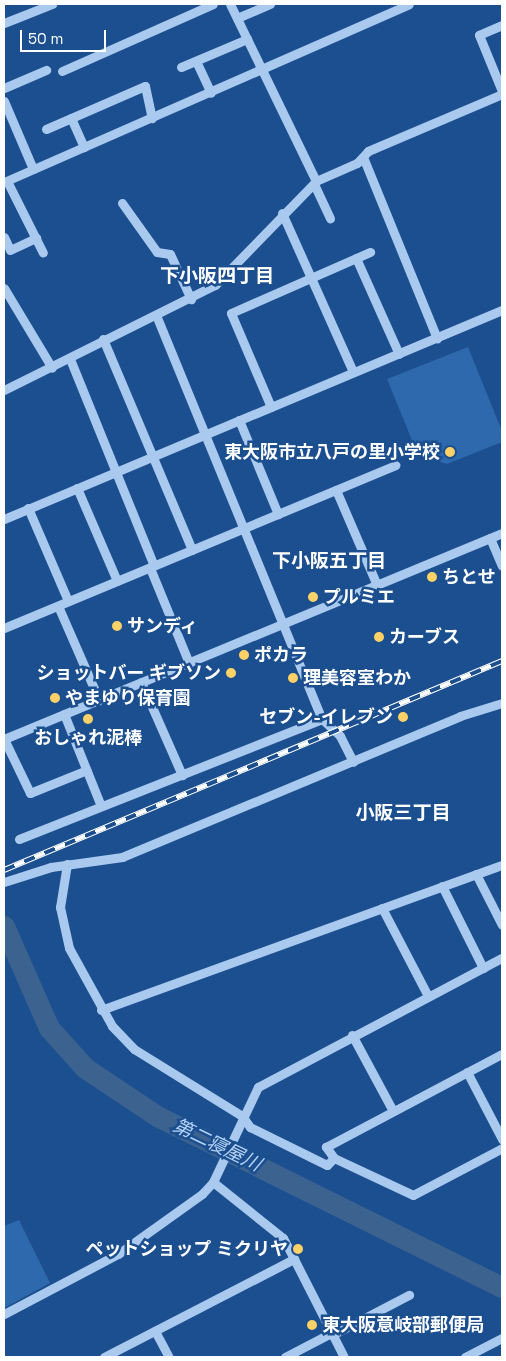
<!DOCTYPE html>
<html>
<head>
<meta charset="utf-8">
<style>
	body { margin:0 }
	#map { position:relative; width:506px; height:1361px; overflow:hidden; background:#1b4f8f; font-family:"Space Grotesk","Noto Sans JP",sans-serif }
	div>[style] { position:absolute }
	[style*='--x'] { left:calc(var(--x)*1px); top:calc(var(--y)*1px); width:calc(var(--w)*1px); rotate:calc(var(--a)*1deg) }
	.green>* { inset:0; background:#2e69ad }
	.river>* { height:21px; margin:-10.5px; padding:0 10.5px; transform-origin:10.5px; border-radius:10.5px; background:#3c6290 }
	.minor>* { height:9px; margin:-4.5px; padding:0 4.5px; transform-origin:4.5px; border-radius:4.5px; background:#a9c9ee }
	.rail>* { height:5.5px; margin-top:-2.75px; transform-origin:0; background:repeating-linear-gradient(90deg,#1b4f8f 0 11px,#fff 0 22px); box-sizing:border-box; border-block:1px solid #fff }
	.dots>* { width:14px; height:14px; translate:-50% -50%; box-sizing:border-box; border:2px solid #1b4f8f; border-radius:50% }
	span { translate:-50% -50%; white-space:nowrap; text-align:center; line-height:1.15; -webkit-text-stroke:5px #1b4f8f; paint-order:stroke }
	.poi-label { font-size:18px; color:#fff; font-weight:700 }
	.right { translate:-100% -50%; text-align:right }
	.left { translate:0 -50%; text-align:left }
	.neighbourhood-label { font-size:19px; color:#fff; font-weight:700 }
	.water-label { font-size:19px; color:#b5d3f5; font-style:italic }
	.frame { position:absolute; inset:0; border:5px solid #fff; pointer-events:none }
	.scale { position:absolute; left:20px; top:30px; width:86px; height:22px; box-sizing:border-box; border:2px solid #fff; border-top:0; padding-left:6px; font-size:15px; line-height:18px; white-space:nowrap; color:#fff; -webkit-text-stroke:4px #1b4f8f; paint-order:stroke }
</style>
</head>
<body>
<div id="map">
	<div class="green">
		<div style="clip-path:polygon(468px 347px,502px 431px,502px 442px,447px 464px,418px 455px,387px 379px)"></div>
		<div style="clip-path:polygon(19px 1220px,50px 1283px,4px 1308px,4px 1226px)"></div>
	</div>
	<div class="river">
		<div style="--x:4;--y:926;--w:111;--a:66.2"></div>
		<div style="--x:49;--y:1028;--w:54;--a:48"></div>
		<div style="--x:85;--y:1068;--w:87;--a:33.7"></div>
		<div style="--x:157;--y:1116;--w:385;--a:26.4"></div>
	</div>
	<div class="minor">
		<div style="--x:230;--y:4;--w:197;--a:64.1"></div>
		<div style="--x:237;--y:18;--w:36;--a:-23"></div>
		<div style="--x:4;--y:23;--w:52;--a:-21.6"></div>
		<div style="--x:502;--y:25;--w:25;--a:157"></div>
		<div style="--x:479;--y:35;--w:61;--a:67.7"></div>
		<div style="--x:196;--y:61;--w:35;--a:65"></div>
		<div style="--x:181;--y:67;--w:72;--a:-23"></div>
		<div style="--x:62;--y:71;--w:165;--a:-23.9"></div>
		<div style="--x:4;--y:88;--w:46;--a:-23.2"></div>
		<div style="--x:4;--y:101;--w:74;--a:66.9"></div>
		<div style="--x:71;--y:118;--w:32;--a:66"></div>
		<div style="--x:46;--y:129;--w:108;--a:-23.5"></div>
		<div style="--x:145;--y:86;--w:33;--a:78"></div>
		<div style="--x:363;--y:157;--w:196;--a:67.8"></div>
		<div style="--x:7;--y:181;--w:80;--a:63.4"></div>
		<div style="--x:4;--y:182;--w:442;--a:-23.7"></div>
		<div style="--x:314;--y:184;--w:38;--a:65"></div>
		<div style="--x:122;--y:203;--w:60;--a:54.5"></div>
		<div style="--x:157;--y:252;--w:13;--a:9"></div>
		<div style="--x:170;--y:254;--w:50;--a:65"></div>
		<div style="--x:282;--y:213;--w:174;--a:65.9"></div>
		<div style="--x:4;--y:237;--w:14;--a:65"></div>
		<div style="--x:10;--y:250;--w:29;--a:-25"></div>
		<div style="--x:356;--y:258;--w:105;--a:65.9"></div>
		<div style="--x:4;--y:288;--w:93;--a:59"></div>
		<div style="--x:156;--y:315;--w:437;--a:67.7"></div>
		<div style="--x:322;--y:719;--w:25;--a:43"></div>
		<div style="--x:340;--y:736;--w:29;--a:63"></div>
		<div style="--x:103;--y:339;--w:229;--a:67.1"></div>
		<div style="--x:70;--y:359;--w:223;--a:67.9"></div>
		<div style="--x:4;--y:390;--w:236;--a:-26.5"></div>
		<div style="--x:215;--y:285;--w:145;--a:-45.8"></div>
		<div style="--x:316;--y:181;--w:45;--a:-23.7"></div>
		<div style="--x:357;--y:163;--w:16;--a:-47"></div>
		<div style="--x:368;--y:151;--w:146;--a:-23"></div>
		<div style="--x:271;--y:407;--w:102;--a:-113.1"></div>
		<div style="--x:231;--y:313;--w:152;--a:-23.7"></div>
		<div style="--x:239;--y:420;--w:102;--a:67.5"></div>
		<div style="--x:77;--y:488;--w:101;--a:66.7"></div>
		<div style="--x:336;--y:490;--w:103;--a:66.7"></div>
		<div style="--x:28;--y:508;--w:101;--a:66.7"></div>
		<div style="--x:4;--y:519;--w:540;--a:-22.77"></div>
		<div style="--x:490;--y:538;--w:30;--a:67"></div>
		<div style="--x:150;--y:568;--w:103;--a:67.7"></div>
		<div style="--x:58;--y:606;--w:103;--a:66.4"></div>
		<div style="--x:4;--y:628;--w:424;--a:-22.6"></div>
		<div style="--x:141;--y:682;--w:102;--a:66.2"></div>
		<div style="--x:64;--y:714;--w:99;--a:68.1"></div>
		<div style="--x:4;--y:739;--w:539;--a:-22.47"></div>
		<div style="--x:4;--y:739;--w:60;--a:64.3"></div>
		<div style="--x:30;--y:793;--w:61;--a:-22"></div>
		<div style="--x:19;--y:839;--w:326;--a:-21.6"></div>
		<div style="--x:67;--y:864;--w:44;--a:99.2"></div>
		<div style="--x:60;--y:907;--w:42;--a:77.6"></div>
		<div style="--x:69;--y:948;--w:89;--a:61.1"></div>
		<div style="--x:112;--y:1026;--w:32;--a:46"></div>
		<div style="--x:134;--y:1049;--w:127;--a:31.8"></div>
		<div style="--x:242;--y:1116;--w:14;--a:54"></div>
		<div style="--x:250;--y:1127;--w:86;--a:26.3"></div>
		<div style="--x:327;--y:1165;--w:10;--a:-45"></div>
		<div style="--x:334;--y:1158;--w:87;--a:25.1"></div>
		<div style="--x:413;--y:1195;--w:101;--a:-27.8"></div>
		<div style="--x:476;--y:874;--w:57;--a:63"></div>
		<div style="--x:4;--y:882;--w:49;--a:-17.7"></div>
		<div style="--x:51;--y:867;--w:72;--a:-8"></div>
		<div style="--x:122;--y:857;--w:366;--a:-22.6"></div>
		<div style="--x:460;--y:716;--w:44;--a:-17.2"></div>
		<div style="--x:442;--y:886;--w:92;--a:63.4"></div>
		<div style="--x:382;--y:908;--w:99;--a:62.4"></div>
		<div style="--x:101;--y:1010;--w:426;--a:-19.9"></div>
		<div style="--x:352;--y:1035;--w:86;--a:61.7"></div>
		<div style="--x:467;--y:1072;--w:76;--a:62.4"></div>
		<div style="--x:334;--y:1158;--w:14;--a:-126"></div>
		<div style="--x:326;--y:1147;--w:199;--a:-27.9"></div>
		<div style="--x:213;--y:1182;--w:90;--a:38.7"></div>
		<div style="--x:283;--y:1238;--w:24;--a:62"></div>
		<div style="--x:4;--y:1314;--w:129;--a:-27.8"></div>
		<div style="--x:118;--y:1254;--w:103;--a:-35.5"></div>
		<div style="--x:202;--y:1194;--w:16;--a:-47"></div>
		<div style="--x:213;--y:1182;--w:105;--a:-64.7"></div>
		<div style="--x:258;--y:1087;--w:276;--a:-27.9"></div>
		<div style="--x:155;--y:1331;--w:30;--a:62"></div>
		<div style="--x:332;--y:1335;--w:87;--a:-27.5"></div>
		<div style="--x:104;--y:1357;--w:214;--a:-27.3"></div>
		<div style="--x:294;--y:1259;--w:110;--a:63"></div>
		<div style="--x:285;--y:1357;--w:52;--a:-27.6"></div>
		<div style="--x:465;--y:1357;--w:42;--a:-27.2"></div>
	</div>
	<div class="rail">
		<div style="--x:4;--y:870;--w:540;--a:-22.77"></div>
	</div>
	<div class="dots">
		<div style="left:450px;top:452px;background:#ffd166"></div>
		<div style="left:432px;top:577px;background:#ffd166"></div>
		<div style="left:313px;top:597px;background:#ffd166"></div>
		<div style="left:117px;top:626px;background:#ffd166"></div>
		<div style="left:379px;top:637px;background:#ffd166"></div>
		<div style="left:244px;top:655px;background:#ffd166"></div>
		<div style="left:231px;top:673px;background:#ffd166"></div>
		<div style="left:293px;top:678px;background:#ffd166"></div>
		<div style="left:55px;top:698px;background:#ffd166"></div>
		<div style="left:403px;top:717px;background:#ffd166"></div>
		<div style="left:88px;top:719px;background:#ffd166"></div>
		<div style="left:298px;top:1249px;background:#ffd166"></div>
		<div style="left:312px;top:1325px;background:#ffd166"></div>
	</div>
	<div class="poi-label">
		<span class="right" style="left:440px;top:452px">東大阪市立八戸の里小学校</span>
		<span class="left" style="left:442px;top:577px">ちとせ</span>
		<span class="left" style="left:323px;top:597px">プルミエ</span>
		<span class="left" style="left:127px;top:626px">サンディ</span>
		<span class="left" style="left:389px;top:637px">カーブス</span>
		<span class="left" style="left:254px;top:655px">ポカラ</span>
		<span class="right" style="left:221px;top:673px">ショットバー ギブソン</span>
		<span class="left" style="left:303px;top:678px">理美容室わか</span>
		<span class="left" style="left:65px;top:698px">やまゆり保育園</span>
		<span class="right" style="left:393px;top:717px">セブン-イレブン</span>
		<span style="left:88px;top:738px">おしゃれ泥棒</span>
		<span class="right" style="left:288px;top:1249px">ペットショップ ミクリヤ</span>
		<span class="left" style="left:322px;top:1325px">東大阪意岐部郵便局</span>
	</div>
	<div class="neighbourhood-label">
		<span style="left:217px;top:276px">下小阪四丁目</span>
		<span style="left:329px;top:561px">下小阪五丁目</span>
		<span style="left:403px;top:813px">小阪三丁目</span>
	</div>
	<div class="water-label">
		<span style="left:217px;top:1145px;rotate:26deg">第二寝屋川</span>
	</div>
	<div class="frame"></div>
	<div class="scale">50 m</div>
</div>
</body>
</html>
